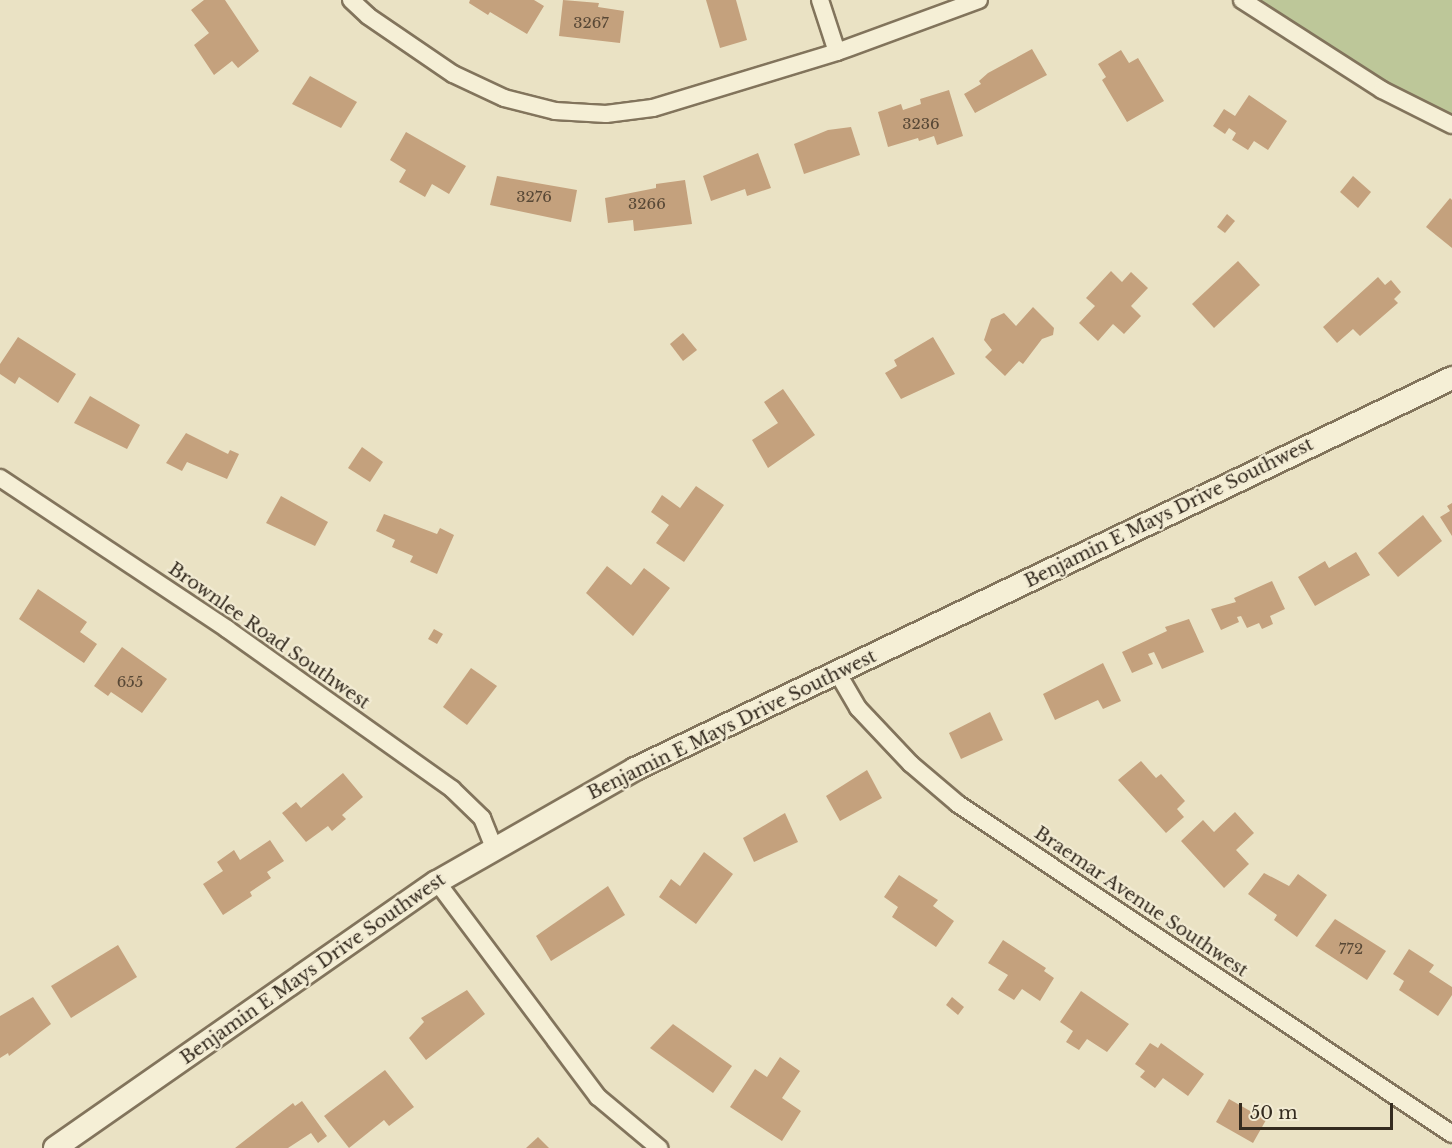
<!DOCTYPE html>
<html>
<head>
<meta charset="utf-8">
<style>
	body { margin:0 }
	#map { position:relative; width:1452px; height:1148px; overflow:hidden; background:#eae2c4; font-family:"Libre Baskerville",serif }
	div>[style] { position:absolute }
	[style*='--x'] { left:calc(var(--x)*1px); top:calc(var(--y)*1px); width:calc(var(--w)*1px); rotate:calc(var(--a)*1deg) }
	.green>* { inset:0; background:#bdc799 }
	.building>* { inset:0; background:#c4a17d }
	.roads { filter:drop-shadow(2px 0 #82745c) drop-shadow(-2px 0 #82745c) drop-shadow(0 2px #82745c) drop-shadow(0 -2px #82745c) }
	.street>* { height:16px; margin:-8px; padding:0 8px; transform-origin:8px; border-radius:8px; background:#f5efd6 }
	.secondary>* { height:22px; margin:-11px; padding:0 11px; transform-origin:11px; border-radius:11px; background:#f5efd6 }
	span { translate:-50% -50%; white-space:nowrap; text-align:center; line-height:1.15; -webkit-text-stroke:4.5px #f2ebd3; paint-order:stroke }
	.number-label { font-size:15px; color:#584836 }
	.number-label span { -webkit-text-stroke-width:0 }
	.street-label { font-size:18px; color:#342b1f }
	.scale { position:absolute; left:1239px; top:1103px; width:154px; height:27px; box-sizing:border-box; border:3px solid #342b1f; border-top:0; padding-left:8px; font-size:18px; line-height:21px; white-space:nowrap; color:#342b1f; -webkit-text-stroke:4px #f2ebd3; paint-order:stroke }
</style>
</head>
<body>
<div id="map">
	<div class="green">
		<div style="clip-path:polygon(1245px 0,1452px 0,1452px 126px)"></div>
	</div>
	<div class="building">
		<div style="clip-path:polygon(204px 0,225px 0,259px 51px,238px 68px,232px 61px,214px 75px,194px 45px,209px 33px,191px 10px)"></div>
		<div style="clip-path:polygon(470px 0,534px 0,544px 6px,527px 34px,490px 12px,488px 15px,469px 3px)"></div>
		<div style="clip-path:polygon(563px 0,599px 3px,598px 7px,624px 11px,620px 43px,559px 36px)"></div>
		<div style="clip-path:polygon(706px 0,736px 0,747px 40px,720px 48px)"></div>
		<div style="clip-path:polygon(1032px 49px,1047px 75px,975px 113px,964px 94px,981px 84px,979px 81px,988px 73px)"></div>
		<div style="clip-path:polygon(1121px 50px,1129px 63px,1138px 58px,1164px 101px,1127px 122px,1102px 80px,1106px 77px,1098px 64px)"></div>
		<div style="clip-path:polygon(310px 76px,357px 102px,341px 128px,292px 104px)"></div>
		<div style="clip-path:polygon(949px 90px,963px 136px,937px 145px,934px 136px,919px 141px,918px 138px,888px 147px,878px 112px,901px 104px,903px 110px,921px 104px,920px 99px)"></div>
		<div style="clip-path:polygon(1249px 95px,1287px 121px,1268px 150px,1254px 141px,1248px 150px,1232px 140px,1236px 133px,1229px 128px,1225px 134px,1213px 126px,1224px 109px,1235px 116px)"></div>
		<div style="clip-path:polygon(851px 127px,860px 155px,804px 174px,794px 144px,828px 130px)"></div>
		<div style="clip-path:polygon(406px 132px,466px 166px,449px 194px,432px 184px,425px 197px,399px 182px,406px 170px,390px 160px)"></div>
		<div style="clip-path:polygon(758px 153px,771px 188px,747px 196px,745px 189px,711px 201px,703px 176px)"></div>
		<div style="clip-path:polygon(497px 176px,577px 190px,571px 222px,490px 205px)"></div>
		<div style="clip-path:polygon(1353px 176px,1371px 192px,1358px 208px,1340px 192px)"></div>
		<div style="clip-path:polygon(685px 180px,692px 224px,634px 231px,633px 220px,608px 223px,605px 198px,656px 188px,656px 184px)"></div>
		<div style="clip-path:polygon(1450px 198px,1452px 200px,1452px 248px,1426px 227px)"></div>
		<div style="clip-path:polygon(1227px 214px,1235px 221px,1225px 233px,1217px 227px)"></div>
		<div style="clip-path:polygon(1238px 261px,1260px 285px,1214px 328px,1192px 304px)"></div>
		<div style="clip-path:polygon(1111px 271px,1122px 282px,1131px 272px,1148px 288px,1131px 306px,1141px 316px,1124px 334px,1113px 324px,1098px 341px,1079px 323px,1095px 306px,1086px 298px)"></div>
		<div style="clip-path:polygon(1378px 277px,1385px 285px,1391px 280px,1401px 292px,1394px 299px,1398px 303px,1360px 336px,1353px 329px,1337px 343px,1323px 327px)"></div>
		<div style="clip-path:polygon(1033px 307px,1054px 328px,1053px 335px,1042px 339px,1023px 364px,1019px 361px,1005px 376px,985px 357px,992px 350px,984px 340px,991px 319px,1004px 313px,1016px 326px)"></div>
		<div style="clip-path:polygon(683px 333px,697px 350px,683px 361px,670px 344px)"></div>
		<div style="clip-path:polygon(18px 337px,76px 374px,58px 403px,19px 377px,15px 384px,0 374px,0 364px)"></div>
		<div style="clip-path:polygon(933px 337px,955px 374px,901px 399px,885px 373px,897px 366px,894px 360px)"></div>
		<div style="clip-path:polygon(783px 389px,815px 435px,768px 468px,752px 440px,778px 423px,764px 402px)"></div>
		<div style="clip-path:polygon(90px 396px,140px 425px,127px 449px,74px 423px)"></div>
		<div style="clip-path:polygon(186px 433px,228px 454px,230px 450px,239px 454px,227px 479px,187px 462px,182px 471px,166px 463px)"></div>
		<div style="clip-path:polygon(362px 447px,383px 462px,370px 482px,348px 468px)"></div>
		<div style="clip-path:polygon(696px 486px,724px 505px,684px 562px,656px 543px,669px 525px,651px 512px,662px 495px,680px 508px)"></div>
		<div style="clip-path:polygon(281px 496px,328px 522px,315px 546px,266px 523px)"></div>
		<div style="clip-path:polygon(1452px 503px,1452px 536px,1440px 517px,1450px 511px,1447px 506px)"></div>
		<div style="clip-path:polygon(384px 514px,437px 534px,440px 528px,454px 535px,437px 574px,410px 562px,413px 556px,392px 547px,395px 540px,376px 531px)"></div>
		<div style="clip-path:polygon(1423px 515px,1442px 541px,1398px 577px,1378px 553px)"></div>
		<div style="clip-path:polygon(1356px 552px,1370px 575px,1315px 606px,1298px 577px,1325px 561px,1329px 568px)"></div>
		<div style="clip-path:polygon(607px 566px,631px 585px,644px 568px,670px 588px,633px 636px,586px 593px)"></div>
		<div style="clip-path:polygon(1272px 581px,1285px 609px,1270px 616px,1273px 624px,1262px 629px,1259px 623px,1247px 628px,1241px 616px,1237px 617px,1239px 622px,1221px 630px,1211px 609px,1236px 602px,1234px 598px)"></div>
		<div style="clip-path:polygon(38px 589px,87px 622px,80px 632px,97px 644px,84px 663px,19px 619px)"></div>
		<div style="clip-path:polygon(1189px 619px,1204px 652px,1162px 669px,1154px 652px,1148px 654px,1153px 664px,1132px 673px,1122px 652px,1167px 631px,1165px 627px)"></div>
		<div style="clip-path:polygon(434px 629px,443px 634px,437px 644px,428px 639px)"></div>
		<div style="clip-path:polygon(122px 647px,167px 679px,142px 713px,111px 692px,108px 696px,94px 686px)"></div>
		<div style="clip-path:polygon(1103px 663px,1121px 701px,1103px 709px,1098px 700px,1055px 720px,1043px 694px)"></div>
		<div style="clip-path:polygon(471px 668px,497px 686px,467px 725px,443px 707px)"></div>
		<div style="clip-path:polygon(990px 712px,1003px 740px,961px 759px,949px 733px)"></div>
		<div style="clip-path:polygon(1141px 761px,1156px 778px,1161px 774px,1185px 801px,1177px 809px,1184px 817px,1166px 833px,1118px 780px)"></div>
		<div style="clip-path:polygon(867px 770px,882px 798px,840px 821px,826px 796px)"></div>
		<div style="clip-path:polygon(343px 773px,363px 797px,342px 815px,346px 819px,332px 831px,328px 826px,306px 842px,282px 813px,296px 802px,301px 808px)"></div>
		<div style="clip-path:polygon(1235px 812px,1254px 833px,1236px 850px,1249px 864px,1224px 888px,1181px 841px,1203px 820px,1214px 832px)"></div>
		<div style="clip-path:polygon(785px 813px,798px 842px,754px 862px,743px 838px)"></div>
		<div style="clip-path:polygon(270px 840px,284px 861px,267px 872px,271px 878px,250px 892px,252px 896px,223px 915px,203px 884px,223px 871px,217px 862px,234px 850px,240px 860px)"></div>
		<div style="clip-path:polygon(704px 852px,733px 874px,696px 924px,659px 897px,671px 879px,680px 886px)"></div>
		<div style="clip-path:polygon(1264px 873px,1289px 886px,1298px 874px,1327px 895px,1297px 937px,1274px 920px,1277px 915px,1248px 894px)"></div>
		<div style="clip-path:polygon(899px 875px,938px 900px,933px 906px,954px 921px,936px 947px,892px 917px,898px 907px,884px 897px)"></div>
		<div style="clip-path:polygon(608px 886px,625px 915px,551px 961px,536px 936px)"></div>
		<div style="clip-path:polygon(1335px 919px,1386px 951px,1367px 980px,1315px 946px)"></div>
		<div style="clip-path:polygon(1003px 940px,1046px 968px,1044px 971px,1054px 978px,1040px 1001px,1022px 989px,1014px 1000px,998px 990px,1008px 975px,988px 963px)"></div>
		<div style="clip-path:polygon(118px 945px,137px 977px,71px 1018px,51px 986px)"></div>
		<div style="clip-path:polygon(1409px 949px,1434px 965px,1429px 972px,1452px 987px,1452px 995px,1438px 1016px,1399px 990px,1404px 981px,1393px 974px)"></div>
		<div style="clip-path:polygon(467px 990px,485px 1014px,426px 1060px,409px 1038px,424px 1022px,421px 1018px)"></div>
		<div style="clip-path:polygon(1081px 991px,1129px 1024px,1107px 1052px,1087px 1039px,1079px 1050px,1066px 1042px,1073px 1031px,1060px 1022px)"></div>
		<div style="clip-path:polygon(33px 997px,51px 1024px,9px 1056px,8px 1053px,0 1058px,0 1016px)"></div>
		<div style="clip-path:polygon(952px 997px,964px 1007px,958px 1015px,946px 1005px)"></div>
		<div style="clip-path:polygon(673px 1024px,732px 1066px,713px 1093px,650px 1048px)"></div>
		<div style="clip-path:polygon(1150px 1043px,1158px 1048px,1161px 1043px,1204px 1074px,1188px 1096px,1163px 1078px,1155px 1088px,1140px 1077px,1145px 1071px,1135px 1064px)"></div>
		<div style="clip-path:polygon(780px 1057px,800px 1071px,782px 1098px,801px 1111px,782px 1141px,730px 1107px,755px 1069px,767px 1077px)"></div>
		<div style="clip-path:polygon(385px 1070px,414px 1107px,389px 1126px,384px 1120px,349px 1148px,324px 1116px)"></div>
		<div style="clip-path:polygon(1229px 1099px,1266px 1120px,1253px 1143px,1216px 1122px)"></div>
		<div style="clip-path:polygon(302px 1101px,327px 1136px,318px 1143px,311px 1133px,288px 1148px,235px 1148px,293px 1103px,295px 1106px)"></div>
		<div style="clip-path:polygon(538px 1137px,549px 1148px,526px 1148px)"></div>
	</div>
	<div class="roads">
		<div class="street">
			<div style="--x:351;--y:0;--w:23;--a:43"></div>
			<div style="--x:368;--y:16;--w:103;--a:34.3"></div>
			<div style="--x:453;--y:74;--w:56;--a:25.2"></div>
			<div style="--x:504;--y:98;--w:53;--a:14.3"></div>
			<div style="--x:555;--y:111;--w:51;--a:3.4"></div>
			<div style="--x:606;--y:114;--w:47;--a:-7.3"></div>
			<div style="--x:653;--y:108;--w:192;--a:-16.9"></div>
			<div style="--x:837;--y:52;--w:55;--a:-108.1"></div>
			<div style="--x:1242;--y:0;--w:166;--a:32.7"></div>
			<div style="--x:1382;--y:90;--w:78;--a:26.6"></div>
			<div style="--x:837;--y:52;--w:151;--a:-20.1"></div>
			<div style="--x:0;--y:478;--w:273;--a:33.6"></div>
			<div style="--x:227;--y:629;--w:276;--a:35.4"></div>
			<div style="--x:452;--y:789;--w:42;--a:44"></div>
			<div style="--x:482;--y:818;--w:31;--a:68"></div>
			<div style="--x:837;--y:672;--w:42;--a:59.7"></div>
			<div style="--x:858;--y:708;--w:77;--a:46.6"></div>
			<div style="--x:911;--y:764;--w:62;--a:40.4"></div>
			<div style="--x:958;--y:804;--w:594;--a:33.74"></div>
			<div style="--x:437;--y:882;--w:269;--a:53.2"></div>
			<div style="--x:598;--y:1097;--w:80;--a:39.9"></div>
		</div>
		<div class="secondary">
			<div style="--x:55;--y:1148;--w:465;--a:-34.9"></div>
			<div style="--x:437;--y:882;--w:228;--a:-29.7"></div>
			<div style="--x:635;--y:769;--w:906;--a:-25.57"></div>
		</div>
	</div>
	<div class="number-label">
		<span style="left:591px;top:23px">3267</span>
		<span style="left:921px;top:124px">3236</span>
		<span style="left:534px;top:197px">3276</span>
		<span style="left:647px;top:204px">3266</span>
		<span style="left:130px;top:682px">655</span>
		<span style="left:1351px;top:949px">772</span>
	</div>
	<div class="street-label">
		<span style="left:1169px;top:513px;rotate:-26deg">Benjamin E Mays Drive Southwest</span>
		<span style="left:269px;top:636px;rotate:35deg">Brownlee Road Southwest</span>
		<span style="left:732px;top:725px;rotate:-26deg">Benjamin E Mays Drive Southwest</span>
		<span style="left:1141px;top:902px;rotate:34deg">Braemar Avenue Southwest</span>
		<span style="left:313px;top:969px;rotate:-35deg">Benjamin E Mays Drive Southwest</span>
	</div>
	<div class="scale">50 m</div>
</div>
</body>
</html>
